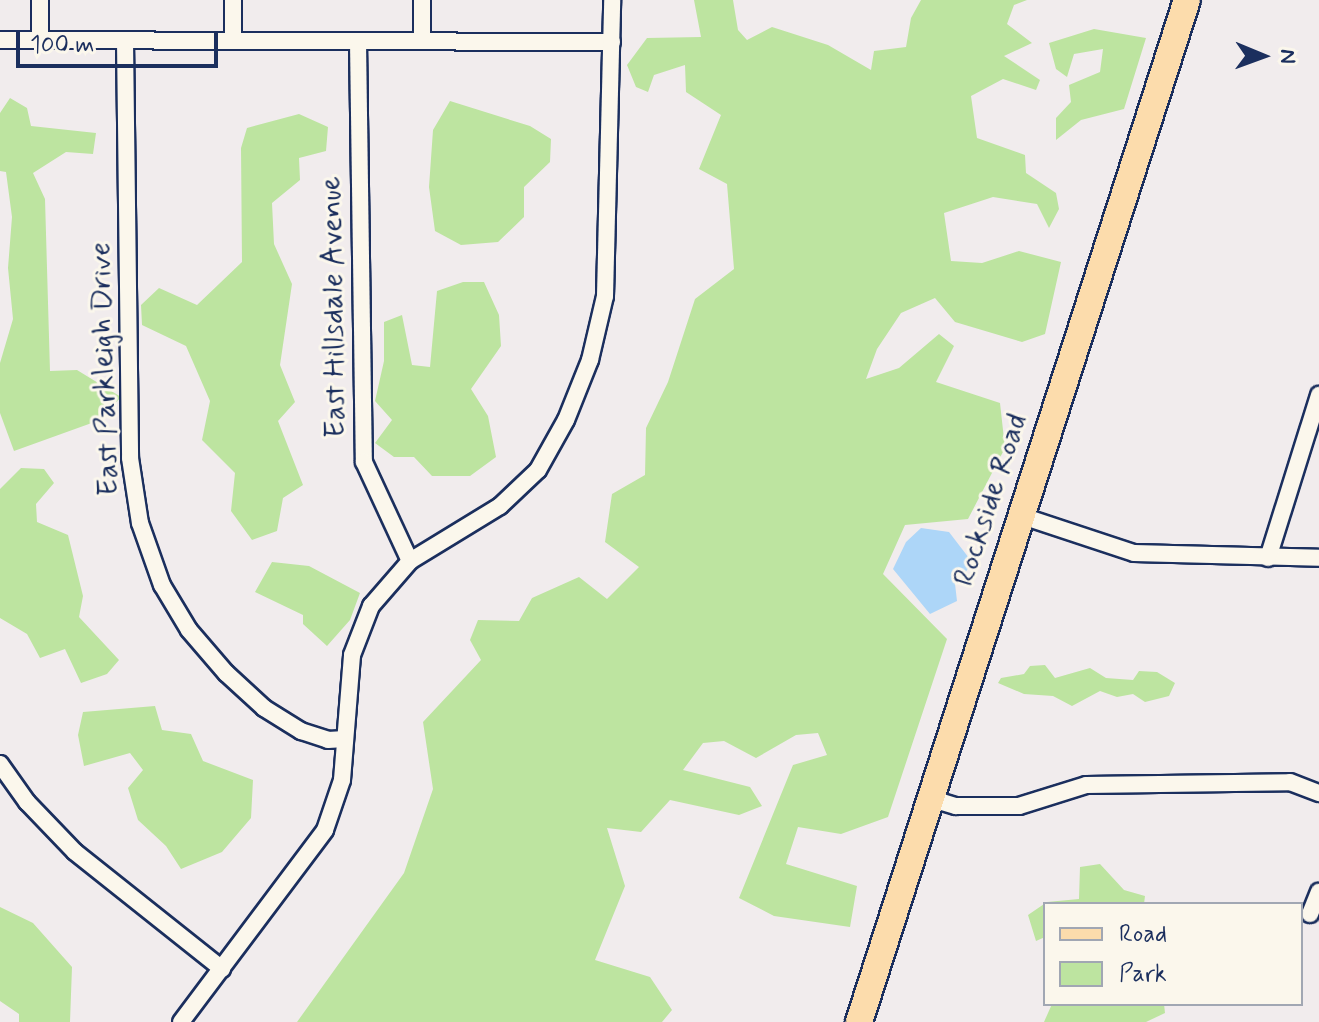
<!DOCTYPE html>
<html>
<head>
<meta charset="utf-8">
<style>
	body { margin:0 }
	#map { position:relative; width:1319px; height:1022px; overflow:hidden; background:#f1eced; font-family:Mynerve,sans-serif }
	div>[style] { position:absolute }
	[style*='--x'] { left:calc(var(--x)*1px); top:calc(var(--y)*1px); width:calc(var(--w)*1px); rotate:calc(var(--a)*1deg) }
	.green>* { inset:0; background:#bde4a0 }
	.water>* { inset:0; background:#add6f8 }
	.roads { filter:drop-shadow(2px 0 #1b2f5e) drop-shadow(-2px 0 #1b2f5e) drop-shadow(0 2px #1b2f5e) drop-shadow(0 -2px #1b2f5e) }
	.street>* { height:16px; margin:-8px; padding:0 8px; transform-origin:8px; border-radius:8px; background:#fbf7ec }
	.primary>* { height:26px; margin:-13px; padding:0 13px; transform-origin:13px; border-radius:13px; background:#fcdcac }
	span { translate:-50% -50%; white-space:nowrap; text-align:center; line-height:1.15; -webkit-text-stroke:6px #fbf7ec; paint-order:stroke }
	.street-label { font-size:30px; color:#1b2f5e }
	.legend { position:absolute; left:1043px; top:902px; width:260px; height:104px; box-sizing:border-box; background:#fbf7ec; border:2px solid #a1a7b3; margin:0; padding:10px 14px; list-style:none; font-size:24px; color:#1b2f5e }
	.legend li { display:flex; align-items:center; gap:16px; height:40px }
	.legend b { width:40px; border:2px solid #a1a7b3 }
	.north { position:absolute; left:1223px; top:16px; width:80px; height:80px; -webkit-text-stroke:6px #fbf7ec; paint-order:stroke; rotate:91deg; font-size:22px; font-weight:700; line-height:32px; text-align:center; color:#1b2f5e }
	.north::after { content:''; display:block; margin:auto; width:28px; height:36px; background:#1b2f5e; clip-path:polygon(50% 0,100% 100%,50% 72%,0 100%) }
	.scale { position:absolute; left:16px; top:32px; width:202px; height:36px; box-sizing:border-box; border:4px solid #1b2f5e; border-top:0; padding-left:10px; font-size:24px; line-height:28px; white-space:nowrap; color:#1b2f5e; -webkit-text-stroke:6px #fbf7ec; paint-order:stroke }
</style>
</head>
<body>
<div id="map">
	<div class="green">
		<div style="clip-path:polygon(694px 0,733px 0,738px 30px,747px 40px,772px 27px,828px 45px,871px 70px,874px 51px,906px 47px,911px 18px,921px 0,1027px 0,1014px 5px,1007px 24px,1032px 43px,1004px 56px,1040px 80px,1036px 90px,1003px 79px,971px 96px,977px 138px,1025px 155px,1026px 173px,1056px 193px,1059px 209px,1049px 228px,1037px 204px,993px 197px,944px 213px,951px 261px,982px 263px,1019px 251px,1061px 262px,1045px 334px,1022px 342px,955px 322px,935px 298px,901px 313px,877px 349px,866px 379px,899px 368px,939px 334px,954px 346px,936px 382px,1000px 403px,1005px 448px,968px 519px,905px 525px,883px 574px,947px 639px,888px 817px,841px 834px,798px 827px,786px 864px,857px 886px,850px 927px,774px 916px,739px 898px,793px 765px,827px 755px,818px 733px,796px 735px,756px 758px,724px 741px,703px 743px,683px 770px,750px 787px,762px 806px,739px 815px,670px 800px,641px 832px,607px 828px,625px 886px,595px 960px,650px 977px,672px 1010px,662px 1022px,297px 1022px,404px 873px,433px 789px,423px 722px,481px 660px,470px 640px,478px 620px,519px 621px,532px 598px,579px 577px,607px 599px,639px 567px,605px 542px,612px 494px,645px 475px,646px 428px,668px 382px,695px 299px,734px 269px,727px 184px,699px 169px,721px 115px,686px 92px,685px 65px,654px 75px,648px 92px,636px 87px,627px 65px,647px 38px,701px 37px)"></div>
		<div style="clip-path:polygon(1094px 29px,1146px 38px,1124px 109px,1081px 120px,1056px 140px,1056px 118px,1071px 102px,1069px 85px,1100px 72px,1103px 49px,1074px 54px,1067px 77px,1056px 69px,1049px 43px)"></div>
		<div style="clip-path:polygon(10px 98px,27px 108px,31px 126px,96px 133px,93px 154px,66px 152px,33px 173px,45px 199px,50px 371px,77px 370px,121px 397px,100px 420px,14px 451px,0 413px,0 363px,13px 319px,8px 268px,12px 217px,6px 172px,0 171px,0 113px)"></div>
		<div style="clip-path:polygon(450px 101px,530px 126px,551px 139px,550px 162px,524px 187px,524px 217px,498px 242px,461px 245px,435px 231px,429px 187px,433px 130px)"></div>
		<div style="clip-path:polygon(299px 114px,328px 127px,326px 151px,299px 158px,300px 180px,272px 203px,274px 244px,292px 284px,280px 365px,295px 402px,278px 421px,303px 485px,283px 498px,277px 531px,252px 540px,231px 511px,235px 473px,202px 440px,210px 401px,186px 346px,142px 325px,141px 305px,159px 288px,197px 305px,242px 262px,241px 148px,247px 128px)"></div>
		<div style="clip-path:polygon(463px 282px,484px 282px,499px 315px,501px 346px,471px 389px,488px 416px,496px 457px,470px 476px,432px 476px,414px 457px,394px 457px,375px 443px,392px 420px,375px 401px,384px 361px,384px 322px,402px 315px,412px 365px,430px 367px,437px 291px)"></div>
		<div style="clip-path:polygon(21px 468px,44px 469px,54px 483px,36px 504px,37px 522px,68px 535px,83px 596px,79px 617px,119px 660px,107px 674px,81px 683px,65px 649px,40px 658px,27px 634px,0 618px,0 489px)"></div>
		<div style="clip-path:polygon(272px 562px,309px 566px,360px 593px,350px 620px,327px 646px,303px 624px,303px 615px,255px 592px)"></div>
		<div style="clip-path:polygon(1045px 665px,1055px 678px,1090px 668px,1106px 678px,1133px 680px,1139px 671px,1157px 672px,1175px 683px,1169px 696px,1145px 702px,1133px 694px,1117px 697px,1100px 691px,1072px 706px,1053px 696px,1024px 694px,998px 683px,1001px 678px,1024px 674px,1030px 666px)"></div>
		<div style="clip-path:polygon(155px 706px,162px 730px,191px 734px,203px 761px,253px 780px,251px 818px,222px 852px,181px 869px,166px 846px,138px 820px,128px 788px,143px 770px,130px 753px,84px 766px,78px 735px,83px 712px)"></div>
		<div style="clip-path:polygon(1100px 864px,1124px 890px,1145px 896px,1144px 904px,1045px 904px,1045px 937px,1036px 941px,1028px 915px,1047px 902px,1079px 899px,1080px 867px)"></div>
		<div style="clip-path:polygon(0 907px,33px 923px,72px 967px,70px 1022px,19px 1022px,19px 1014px,0 1001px)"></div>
		<div style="clip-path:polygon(1052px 1004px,1164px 1004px,1165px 1013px,1146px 1022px,1044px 1022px)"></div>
	</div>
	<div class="water">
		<div style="clip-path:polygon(921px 528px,949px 532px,972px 562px,964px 575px,954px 575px,957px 601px,930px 614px,893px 569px,906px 542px)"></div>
	</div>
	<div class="roads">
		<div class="street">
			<div style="--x:40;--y:0;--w:40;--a:90"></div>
			<div style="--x:233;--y:0;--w:40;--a:90"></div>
			<div style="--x:422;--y:0;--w:41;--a:90"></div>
			<div style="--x:0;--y:40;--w:612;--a:0.19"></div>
			<div style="--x:125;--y:41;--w:417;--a:89.3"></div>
			<div style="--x:130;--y:458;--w:66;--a:81.3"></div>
			<div style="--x:140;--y:523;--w:66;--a:70.5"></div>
			<div style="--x:162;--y:585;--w:52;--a:59"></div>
			<div style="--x:189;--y:630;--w:57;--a:49.3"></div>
			<div style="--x:226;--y:673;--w:52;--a:42.6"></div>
			<div style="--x:264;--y:708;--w:44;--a:31.9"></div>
			<div style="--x:301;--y:731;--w:28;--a:18"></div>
			<div style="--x:328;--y:740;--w:17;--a:-3"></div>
			<div style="--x:358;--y:42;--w:420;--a:89.2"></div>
			<div style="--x:364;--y:462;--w:109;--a:65.1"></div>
			<div style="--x:1019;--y:515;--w:121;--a:18.3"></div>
			<div style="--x:1134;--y:553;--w:185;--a:1.5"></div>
			<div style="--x:1268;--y:558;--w:171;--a:-72.6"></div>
			<div style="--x:0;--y:764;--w:47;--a:54.6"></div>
			<div style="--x:27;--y:802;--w:69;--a:46.2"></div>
			<div style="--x:75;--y:852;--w:188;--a:38.5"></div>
			<div style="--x:929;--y:798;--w:28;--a:17"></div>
			<div style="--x:956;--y:806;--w:63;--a:0"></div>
			<div style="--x:1019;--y:806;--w:70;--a:-17.4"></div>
			<div style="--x:1086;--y:785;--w:204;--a:-0.8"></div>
			<div style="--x:1290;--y:782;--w:31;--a:21"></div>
			<div style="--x:1310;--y:914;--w:24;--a:-68"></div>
			<div style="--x:181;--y:1022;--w:240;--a:-53.1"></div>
			<div style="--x:325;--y:830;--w:53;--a:-71.2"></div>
			<div style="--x:342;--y:780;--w:125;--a:-85.4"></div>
			<div style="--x:352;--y:655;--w:53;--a:-68.8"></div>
			<div style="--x:371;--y:606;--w:60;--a:-49.1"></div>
			<div style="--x:410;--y:561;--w:105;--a:-31.4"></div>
			<div style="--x:500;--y:506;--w:52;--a:-43.5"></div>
			<div style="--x:538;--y:470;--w:57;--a:-60.8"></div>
			<div style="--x:566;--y:420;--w:65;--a:-68.2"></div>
			<div style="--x:590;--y:360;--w:66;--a:-76.8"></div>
			<div style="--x:605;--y:296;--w:296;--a:-88.6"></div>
		</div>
		<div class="primary">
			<div style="--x:859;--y:1022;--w:1073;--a:-72.21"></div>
		</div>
	</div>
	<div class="street-label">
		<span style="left:334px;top:307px;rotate:-91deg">East Hillsdale Avenue</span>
		<span style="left:105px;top:369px;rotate:-92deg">East Parkleigh Drive</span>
		<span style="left:991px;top:500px;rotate:-72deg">Rockside Road</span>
	</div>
	<ul class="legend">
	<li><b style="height:10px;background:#fcdcac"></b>Road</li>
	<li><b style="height:22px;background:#bde4a0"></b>Park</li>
	</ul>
	<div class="north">N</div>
	<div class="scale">100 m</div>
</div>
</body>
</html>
